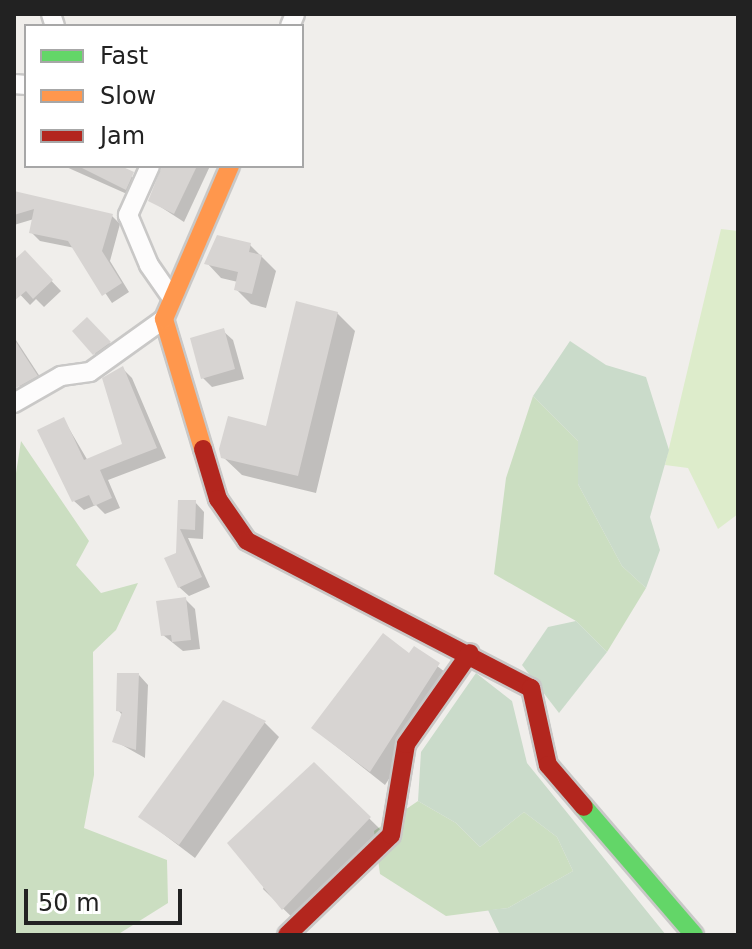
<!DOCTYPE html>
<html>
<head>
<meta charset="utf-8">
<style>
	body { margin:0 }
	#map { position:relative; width:752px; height:949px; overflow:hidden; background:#f0eeeb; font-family:"DejaVu Sans",sans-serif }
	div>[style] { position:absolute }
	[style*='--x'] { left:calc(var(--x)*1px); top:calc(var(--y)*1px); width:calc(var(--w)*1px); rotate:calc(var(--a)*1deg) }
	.grass>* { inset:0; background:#ddeccb }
	.forest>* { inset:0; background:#cbdec1 }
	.cemetery>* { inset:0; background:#cadbca }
	.shadow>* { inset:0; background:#0003 }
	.building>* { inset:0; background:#d7d4d2 }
	.roads { filter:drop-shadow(2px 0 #c9c8c7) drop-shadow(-2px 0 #c9c8c7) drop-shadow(0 2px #c9c8c7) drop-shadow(0 -2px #c9c8c7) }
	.street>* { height:18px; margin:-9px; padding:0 9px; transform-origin:9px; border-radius:9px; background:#fdfcfc }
	.fast>* { height:18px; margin:-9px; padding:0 9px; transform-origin:9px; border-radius:9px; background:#63d668 }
	.slow>* { height:18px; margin:-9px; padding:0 9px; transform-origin:9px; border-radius:9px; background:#ff974d }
	.jam>* { height:18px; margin:-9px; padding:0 9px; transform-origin:9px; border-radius:9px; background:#b3261e }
	span { translate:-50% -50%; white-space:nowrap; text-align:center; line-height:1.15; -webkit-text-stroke:7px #fff; paint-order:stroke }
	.frame { position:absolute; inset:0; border:16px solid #222; pointer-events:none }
	.legend { position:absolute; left:24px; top:24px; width:280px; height:144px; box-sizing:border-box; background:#fff; border:2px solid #a7a7a7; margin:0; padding:10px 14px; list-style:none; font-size:24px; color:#222 }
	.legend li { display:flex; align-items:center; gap:16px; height:40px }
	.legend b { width:40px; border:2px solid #a7a7a7 }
	.scale { position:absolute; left:24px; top:889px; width:158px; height:36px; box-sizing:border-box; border:4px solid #222; border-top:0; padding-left:10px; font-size:24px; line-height:28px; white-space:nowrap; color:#222; -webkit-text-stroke:6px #fff; paint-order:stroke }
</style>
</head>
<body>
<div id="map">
	<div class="grass">
		<div style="clip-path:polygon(721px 229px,738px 231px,738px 514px,718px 529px,688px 468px,665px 465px)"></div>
	</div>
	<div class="forest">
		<div style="clip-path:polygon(533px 396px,578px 441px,578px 484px,622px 566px,646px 588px,607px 652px,576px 621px,494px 574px,506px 478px)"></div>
		<div style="clip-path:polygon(21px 441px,89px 541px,76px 565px,101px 593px,138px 583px,116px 630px,93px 652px,94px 775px,84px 828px,167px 860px,168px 903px,117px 935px,14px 935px,14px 486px)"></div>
		<div style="clip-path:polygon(418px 801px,456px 823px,480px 847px,524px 812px,557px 837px,573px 871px,508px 908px,446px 916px,380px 874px,374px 831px)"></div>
	</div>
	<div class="cemetery">
		<div style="clip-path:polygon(570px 341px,606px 365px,646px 377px,669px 450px,650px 517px,660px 550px,646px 588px,622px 566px,578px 484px,578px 441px,533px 396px)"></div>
		<div style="clip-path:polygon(576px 621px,607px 652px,559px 713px,522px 665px,548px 627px)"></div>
		<div style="clip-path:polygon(476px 673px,512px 701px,527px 763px,666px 935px,500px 935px,488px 910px,508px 908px,573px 871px,557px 837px,524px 812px,480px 847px,456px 823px,418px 801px,421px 752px)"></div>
	</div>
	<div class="shadow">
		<div style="clip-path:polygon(64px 166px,116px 166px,142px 184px,136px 198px)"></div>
		<div style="clip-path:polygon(165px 166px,210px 166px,184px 222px,150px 200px)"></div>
		<div style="clip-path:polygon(14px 196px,112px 216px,120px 224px,110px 261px,129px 292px,112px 303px,75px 248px,40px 241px,31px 232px,34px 219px,14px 225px)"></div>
		<div style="clip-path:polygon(250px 245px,276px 271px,266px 308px,251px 304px,236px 289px,238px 282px,221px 278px,207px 263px)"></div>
		<div style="clip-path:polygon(25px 253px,61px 291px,44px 307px,36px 299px,30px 305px,14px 288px,14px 263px)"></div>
		<div style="clip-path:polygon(337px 313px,355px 331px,316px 493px,242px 475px,223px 457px,267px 428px)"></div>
		<div style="clip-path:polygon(87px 320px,119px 353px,104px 363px,75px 332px)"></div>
		<div style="clip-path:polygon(223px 331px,233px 340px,244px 379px,212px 387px,203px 378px)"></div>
		<div style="clip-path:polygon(14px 337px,46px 386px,28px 396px,14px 380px)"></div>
		<div style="clip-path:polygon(123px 369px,132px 378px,166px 458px,108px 480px,120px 508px,105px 514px,96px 505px,84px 510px,74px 501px,64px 420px,88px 461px,125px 445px)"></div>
		<div style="clip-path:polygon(180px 502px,195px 502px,204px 512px,203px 539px,188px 538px,210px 587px,189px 596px,179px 587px)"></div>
		<div style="clip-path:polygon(185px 599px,195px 609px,200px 649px,183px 651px,163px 635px)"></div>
		<div style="clip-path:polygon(415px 649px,454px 679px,385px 785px,313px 728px)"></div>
		<div style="clip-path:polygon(139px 675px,148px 685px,145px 758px,115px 741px,123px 716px,118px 710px)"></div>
		<div style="clip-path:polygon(223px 703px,265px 723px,279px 737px,195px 858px,141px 817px)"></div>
		<div style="clip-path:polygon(314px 764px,384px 833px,298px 923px,263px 889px)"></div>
	</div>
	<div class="building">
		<div style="clip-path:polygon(78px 166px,121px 166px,134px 172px,126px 190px)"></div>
		<div style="clip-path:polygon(162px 166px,197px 166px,174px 214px,148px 201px)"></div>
		<div style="clip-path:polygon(14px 191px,113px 214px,102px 251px,122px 283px,102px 296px,68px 241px,29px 233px,34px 209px,14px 215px)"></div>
		<div style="clip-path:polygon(217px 235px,251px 243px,249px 252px,262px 255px,252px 294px,234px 290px,238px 272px,204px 264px)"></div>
		<div style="clip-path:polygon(25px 250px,53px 280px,33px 299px,26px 291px,14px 301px,14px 260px)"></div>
		<div style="clip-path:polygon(296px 301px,338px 312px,298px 476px,221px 458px,219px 449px,228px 416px,266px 426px)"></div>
		<div style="clip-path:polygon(87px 317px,111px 342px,93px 355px,72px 331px)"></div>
		<div style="clip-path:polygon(224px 328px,235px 369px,201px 379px,190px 338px)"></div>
		<div style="clip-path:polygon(14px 339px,38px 376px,14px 389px)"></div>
		<div style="clip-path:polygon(123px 366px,157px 448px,100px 470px,112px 498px,94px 506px,89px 495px,72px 502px,37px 430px,64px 417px,84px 460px,122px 444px,102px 378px)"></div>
		<div style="clip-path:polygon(178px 500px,196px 500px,195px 530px,180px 529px,202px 577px,178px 588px,164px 558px,176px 553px)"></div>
		<div style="clip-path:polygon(186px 597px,191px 640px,172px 642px,171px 635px,161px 636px,156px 601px)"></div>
		<div style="clip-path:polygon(383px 633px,409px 653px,414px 646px,440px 663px,370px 772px,311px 728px)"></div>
		<div style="clip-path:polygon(117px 673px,139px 673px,136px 750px,112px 742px,122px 712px,116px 711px)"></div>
		<div style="clip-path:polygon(223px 700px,266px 721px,179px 845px,138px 817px)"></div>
		<div style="clip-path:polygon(314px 762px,371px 817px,282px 910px,227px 843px)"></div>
	</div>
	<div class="roads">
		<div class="street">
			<div style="--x:51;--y:14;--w:13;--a:72"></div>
			<div style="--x:290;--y:26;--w:13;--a:-67"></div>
			<div style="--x:14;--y:84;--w:12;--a:5"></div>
			<div style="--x:150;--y:166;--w:54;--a:114.2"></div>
			<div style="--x:128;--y:215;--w:54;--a:67.2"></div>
			<div style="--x:149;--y:265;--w:40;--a:55.1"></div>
			<div style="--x:14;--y:403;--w:54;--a:-29.9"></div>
			<div style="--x:61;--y:376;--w:29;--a:-8"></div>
			<div style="--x:90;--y:372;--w:91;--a:-35.6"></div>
		</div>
		<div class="fast">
			<div style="--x:584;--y:807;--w:169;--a:49.3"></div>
		</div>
		<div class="slow">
			<div style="--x:203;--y:449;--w:136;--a:-106.7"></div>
			<div style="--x:164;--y:319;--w:167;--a:-66.7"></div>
		</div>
		<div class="jam">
			<div style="--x:203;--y:449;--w:52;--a:73.3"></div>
			<div style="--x:218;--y:499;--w:51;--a:55.4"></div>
			<div style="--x:247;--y:541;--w:320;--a:27.4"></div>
			<div style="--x:531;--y:688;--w:79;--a:77.6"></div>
			<div style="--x:548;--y:765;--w:55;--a:49.4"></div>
			<div style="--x:287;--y:935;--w:144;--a:-43.9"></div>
			<div style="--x:391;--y:835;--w:92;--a:-80.6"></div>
			<div style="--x:406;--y:744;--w:111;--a:-54.9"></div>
		</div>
	</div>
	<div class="frame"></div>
	<ul class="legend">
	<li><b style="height:10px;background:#63d668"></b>Fast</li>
	<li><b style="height:10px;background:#ff974d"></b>Slow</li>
	<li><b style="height:10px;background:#b3261e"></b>Jam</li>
	</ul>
	<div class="scale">50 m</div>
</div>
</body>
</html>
